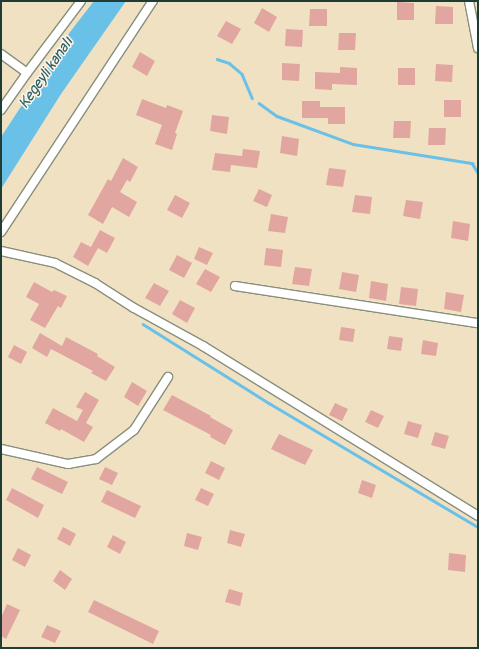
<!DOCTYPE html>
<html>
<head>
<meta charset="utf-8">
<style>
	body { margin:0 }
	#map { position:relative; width:479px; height:649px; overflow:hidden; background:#f1e1c3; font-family:Pangolin,sans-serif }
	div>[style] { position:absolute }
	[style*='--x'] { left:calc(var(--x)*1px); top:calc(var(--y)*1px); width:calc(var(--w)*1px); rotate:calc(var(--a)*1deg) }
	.water>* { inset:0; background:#69c1e7 }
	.stream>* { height:2.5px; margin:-1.25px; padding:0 1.25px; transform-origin:1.25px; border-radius:1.25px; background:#69c1e7 }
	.building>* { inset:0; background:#e1a6a0 }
	.roads { filter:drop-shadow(1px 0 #888f7c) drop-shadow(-1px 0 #888f7c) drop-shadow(0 1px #888f7c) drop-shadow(0 -1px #888f7c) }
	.minor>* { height:8px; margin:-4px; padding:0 4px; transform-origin:4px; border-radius:4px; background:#fff }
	span { translate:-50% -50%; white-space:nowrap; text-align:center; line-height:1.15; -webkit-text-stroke:3px #fbf7ec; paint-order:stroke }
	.water-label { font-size:15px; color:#325e61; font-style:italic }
	.frame { position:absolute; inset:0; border:2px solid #1f3d34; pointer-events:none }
</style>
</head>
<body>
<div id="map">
	<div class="water">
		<div style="clip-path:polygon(94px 1px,126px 1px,61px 94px,1px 189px,1px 137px,70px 32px)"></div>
	</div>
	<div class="stream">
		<div style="--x:217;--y:59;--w:13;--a:18"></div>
		<div style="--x:229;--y:63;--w:17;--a:40"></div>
		<div style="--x:242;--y:74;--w:26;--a:67"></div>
		<div style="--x:259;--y:103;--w:22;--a:36"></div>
		<div style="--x:277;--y:116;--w:81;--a:20.2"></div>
		<div style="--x:353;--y:144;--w:121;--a:9.1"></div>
		<div style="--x:472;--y:163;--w:12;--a:59"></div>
		<div style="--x:143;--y:324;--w:149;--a:32.1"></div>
		<div style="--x:269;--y:403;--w:243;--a:30.7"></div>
	</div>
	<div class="building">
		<div style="clip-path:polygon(397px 2px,414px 3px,414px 20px,397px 20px)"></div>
		<div style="clip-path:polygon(436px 6px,453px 7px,453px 24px,435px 24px)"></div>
		<div style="clip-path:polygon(262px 8px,277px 17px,269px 32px,254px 23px)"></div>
		<div style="clip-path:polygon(310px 9px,327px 9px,327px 26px,309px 26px)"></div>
		<div style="clip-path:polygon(226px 21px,241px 29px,232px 44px,217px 36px)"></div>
		<div style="clip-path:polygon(286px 29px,303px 30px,302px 47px,285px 46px)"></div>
		<div style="clip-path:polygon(339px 33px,356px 33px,355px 50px,338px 50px)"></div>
		<div style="clip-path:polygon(140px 52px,155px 61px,147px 76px,132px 67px)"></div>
		<div style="clip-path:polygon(282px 63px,300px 64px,299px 81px,282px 80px)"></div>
		<div style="clip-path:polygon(436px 64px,453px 65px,452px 82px,435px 81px)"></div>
		<div style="clip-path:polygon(340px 67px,357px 68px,357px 85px,332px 84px,332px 90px,315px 89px,315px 72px,340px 73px)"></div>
		<div style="clip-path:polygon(398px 68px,415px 68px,415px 85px,398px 85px)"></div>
		<div style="clip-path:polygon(142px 99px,166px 108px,167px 105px,183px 111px,175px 133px,177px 134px,172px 150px,155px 144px,162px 125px,136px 115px)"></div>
		<div style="clip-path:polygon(444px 100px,461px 100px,461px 117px,444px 117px)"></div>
		<div style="clip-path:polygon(302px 101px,320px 101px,320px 107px,345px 107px,345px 124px,328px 124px,328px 118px,302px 118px)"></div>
		<div style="clip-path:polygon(212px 115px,229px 117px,227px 134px,210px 131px)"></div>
		<div style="clip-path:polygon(394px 121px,411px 121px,410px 138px,393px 138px)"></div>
		<div style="clip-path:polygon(429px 128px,446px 128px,445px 145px,428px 145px)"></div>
		<div style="clip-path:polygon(282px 136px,299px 139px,297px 156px,280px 153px)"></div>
		<div style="clip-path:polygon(243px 149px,260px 151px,257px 168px,231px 165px,230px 172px,212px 170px,215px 153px,242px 156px)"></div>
		<div style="clip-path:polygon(123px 158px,138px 167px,130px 182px,127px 180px,120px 192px,137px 202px,129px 217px,112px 207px,103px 224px,88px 215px,108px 179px,111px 181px)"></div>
		<div style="clip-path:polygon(329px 168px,346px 170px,343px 187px,326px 185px)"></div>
		<div style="clip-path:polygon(259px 189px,272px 195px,267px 207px,253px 201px)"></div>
		<div style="clip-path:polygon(175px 195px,190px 203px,182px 218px,167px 210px)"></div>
		<div style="clip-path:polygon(355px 195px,372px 197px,370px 214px,352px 212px)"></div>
		<div style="clip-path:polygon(406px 200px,423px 202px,420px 219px,403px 216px)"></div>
		<div style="clip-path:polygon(271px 214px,288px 217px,285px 233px,268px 231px)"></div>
		<div style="clip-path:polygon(453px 221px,470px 224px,468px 241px,451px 238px)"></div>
		<div style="clip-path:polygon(100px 230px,115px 238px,107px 253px,98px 248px,88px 266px,73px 257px,81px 242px,91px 247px)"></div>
		<div style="clip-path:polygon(199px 247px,213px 253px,207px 265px,194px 259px)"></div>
		<div style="clip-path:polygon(266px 248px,283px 250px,281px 267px,264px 265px)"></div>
		<div style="clip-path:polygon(177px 255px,192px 263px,184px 278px,169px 270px)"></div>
		<div style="clip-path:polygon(295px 267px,312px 269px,309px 286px,292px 284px)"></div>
		<div style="clip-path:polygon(205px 269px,220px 277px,211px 292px,196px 284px)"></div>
		<div style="clip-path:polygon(342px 272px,359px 275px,356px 292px,339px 289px)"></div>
		<div style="clip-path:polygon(371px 281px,388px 284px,386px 301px,369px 298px)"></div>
		<div style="clip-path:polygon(34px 282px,52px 292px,54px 290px,67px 296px,61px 308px,58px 306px,45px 328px,30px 320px,39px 304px,26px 297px)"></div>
		<div style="clip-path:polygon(154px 283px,169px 291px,160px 306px,145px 298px)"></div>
		<div style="clip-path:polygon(401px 287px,418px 289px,416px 306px,399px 304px)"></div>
		<div style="clip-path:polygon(446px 292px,464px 295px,461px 312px,444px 309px)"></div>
		<div style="clip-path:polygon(180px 300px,195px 308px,187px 323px,172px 314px)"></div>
		<div style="clip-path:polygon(341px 327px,355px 329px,353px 342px,339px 340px)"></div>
		<div style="clip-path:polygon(40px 333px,62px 346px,66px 337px,98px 354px,97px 356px,115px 367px,106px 381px,91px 373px,93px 371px,51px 349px,47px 357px,32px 348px)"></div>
		<div style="clip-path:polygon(389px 336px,403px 338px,401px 351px,387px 349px)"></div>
		<div style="clip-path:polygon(423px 340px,438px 343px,436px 356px,421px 354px)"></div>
		<div style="clip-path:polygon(14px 345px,27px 352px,21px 364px,8px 357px)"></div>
		<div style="clip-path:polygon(132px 382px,147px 391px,138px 406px,124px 397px)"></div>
		<div style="clip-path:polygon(85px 392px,99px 400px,86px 423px,93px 427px,84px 442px,61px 429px,60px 431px,45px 423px,53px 408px,77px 421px,83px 410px,76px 407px)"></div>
		<div style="clip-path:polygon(172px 395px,211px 416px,210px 417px,233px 430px,225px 445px,210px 437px,211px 435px,163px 410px)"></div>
		<div style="clip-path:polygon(335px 403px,348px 409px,342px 421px,329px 415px)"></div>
		<div style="clip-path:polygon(371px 410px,384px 416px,378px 428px,365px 422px)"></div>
		<div style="clip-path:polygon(408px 421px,422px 425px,418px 438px,404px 434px)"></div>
		<div style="clip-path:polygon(435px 432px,449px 436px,445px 449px,431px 445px)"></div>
		<div style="clip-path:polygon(279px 434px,313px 450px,305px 465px,271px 449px)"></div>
		<div style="clip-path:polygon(211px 461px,225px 468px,219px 480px,205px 473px)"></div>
		<div style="clip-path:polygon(37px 467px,68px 482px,62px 494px,31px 479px)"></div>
		<div style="clip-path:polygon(105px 467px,118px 473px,112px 485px,99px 479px)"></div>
		<div style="clip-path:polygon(362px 480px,376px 485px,372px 498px,358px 493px)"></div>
		<div style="clip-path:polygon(12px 488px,44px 505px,38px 518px,6px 500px)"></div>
		<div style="clip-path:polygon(201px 488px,214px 494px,208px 506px,195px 500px)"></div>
		<div style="clip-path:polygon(107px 490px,141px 506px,135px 518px,101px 502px)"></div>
		<div style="clip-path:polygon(63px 527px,76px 534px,70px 546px,57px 539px)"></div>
		<div style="clip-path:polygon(230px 530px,245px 534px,241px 547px,227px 543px)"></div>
		<div style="clip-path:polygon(187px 533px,202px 537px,198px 550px,184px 546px)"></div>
		<div style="clip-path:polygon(113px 535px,126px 542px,120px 554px,107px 547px)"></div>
		<div style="clip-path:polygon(18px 548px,31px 555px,25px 567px,12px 560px)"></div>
		<div style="clip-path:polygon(449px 553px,466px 555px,465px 572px,448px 570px)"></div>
		<div style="clip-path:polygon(60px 570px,72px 579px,65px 590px,53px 581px)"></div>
		<div style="clip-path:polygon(229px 589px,243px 593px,240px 606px,225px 602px)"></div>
		<div style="clip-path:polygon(94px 600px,159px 631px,153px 644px,88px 612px)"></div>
		<div style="clip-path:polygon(7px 604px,20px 610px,6px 639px,1px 636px,1px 618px)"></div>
		<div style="clip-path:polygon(47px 625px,61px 631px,55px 643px,41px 637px)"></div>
	</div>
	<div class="roads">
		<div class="minor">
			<div style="--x:469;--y:1;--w:48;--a:79.2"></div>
			<div style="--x:1;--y:54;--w:32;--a:36"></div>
			<div style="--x:1;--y:110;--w:45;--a:-54.9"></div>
			<div style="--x:27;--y:73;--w:90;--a:-53.1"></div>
			<div style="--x:1;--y:232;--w:277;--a:-56.7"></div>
			<div style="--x:1;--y:251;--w:55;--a:12.5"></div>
			<div style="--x:55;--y:263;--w:45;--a:26.6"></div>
			<div style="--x:95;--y:283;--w:46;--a:32.7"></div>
			<div style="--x:134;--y:308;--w:79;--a:28.8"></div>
			<div style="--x:203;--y:346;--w:323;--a:31.7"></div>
			<div style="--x:235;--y:286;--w:246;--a:8.7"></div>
			<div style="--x:1;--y:449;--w:69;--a:12.6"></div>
			<div style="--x:68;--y:464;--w:28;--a:-10"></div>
			<div style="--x:96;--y:459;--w:48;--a:-37.3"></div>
			<div style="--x:134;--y:430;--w:63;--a:-57.3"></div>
		</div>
	</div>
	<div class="water-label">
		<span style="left:46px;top:73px;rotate:-55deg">Kegeyli kanalı</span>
	</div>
	<div class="frame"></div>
</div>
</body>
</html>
